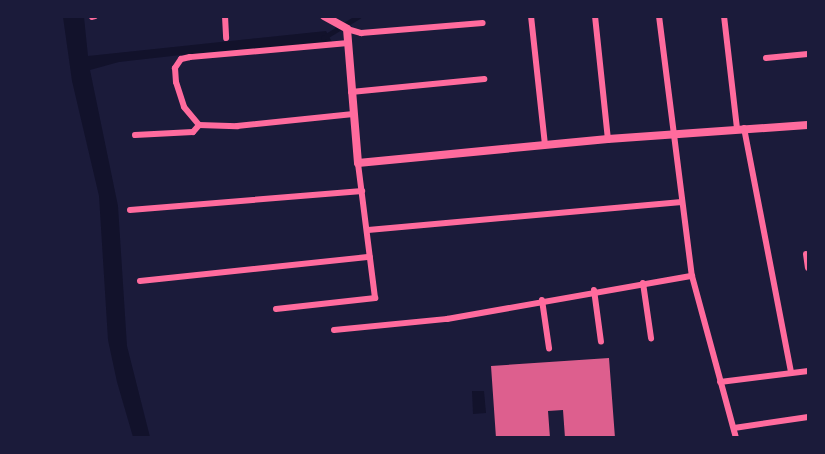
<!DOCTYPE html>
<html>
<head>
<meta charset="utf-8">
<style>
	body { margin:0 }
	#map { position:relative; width:825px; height:454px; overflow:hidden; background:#1b1b3a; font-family:Barlow,sans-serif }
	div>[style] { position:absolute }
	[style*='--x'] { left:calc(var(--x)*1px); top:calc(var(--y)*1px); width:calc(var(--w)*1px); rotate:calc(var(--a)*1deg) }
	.water>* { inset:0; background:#12122b }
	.stream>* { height:4.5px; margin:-2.25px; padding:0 2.25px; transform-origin:2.25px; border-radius:2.25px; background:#12122b }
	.building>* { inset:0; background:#dd5f8e }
	.minor>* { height:6px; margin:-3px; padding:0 3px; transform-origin:3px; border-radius:3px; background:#ff6b9d }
	.tertiary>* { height:8px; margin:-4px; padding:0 4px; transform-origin:4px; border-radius:4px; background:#ff6b9d }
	span { translate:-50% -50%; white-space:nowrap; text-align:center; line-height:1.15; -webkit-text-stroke:5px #1b1b3a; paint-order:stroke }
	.frame { position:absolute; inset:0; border:18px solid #1b1b3a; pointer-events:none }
</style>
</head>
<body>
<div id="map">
	<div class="water">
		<div style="clip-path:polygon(63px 17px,84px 17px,88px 56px,326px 31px,332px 42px,181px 55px,119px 62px,90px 70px,118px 206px,127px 346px,150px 437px,133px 437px,117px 382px,108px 340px,99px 196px,72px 81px)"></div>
		<div style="clip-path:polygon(472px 391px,484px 391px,486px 413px,473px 414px)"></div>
	</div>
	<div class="stream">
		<div style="--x:323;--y:38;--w:42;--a:-31.4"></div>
	</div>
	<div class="building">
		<div style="clip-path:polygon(609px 358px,615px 438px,565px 438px,563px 410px,548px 411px,550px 438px,496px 438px,491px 366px)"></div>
	</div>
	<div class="minor">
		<div style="--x:225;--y:16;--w:22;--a:87"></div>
		<div style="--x:531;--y:16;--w:130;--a:83.8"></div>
		<div style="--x:595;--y:16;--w:124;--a:84"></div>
		<div style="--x:659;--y:16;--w:262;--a:82.8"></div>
		<div style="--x:692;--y:276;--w:168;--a:74.8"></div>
		<div style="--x:724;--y:16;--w:114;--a:83.4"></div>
		<div style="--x:92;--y:17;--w:3;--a:-18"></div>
		<div style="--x:347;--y:29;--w:15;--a:16"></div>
		<div style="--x:361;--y:33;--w:122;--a:-4.7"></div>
		<div style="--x:348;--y:43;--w:159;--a:174.9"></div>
		<div style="--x:190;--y:57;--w:9;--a:167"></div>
		<div style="--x:181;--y:59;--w:11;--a:124"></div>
		<div style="--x:175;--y:68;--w:14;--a:86"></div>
		<div style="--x:176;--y:82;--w:26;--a:72"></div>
		<div style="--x:184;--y:107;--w:23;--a:50"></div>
		<div style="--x:199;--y:125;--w:38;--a:2"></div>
		<div style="--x:237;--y:126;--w:117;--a:-5.9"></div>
		<div style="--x:766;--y:58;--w:42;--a:-5.4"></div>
		<div style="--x:351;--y:92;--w:134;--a:-5.6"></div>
		<div style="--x:744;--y:128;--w:249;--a:79.1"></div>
		<div style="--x:135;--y:135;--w:58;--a:-3"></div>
		<div style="--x:193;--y:132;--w:9;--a:-49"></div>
		<div style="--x:130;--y:210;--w:233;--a:-4.7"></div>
		<div style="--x:368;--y:230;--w:315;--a:-5.1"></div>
		<div style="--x:806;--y:254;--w:14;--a:82"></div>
		<div style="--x:140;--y:281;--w:231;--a:-6"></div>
		<div style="--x:643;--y:283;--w:56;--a:81.7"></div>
		<div style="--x:594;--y:290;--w:52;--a:82.3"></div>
		<div style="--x:542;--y:300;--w:49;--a:81.7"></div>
		<div style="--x:276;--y:309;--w:100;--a:-6.3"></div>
		<div style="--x:375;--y:298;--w:136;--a:-97.2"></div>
		<div style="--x:334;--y:330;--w:114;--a:-5.6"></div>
		<div style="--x:447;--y:319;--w:249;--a:-10"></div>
		<div style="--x:720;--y:382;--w:89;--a:-7.1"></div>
		<div style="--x:734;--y:428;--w:75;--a:-8.5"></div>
	</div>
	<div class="tertiary">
		<div style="--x:324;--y:16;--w:26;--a:29"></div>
		<div style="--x:347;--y:29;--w:134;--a:85.3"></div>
		<div style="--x:358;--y:163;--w:251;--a:-5.5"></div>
		<div style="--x:608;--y:139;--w:200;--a:-4"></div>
	</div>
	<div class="frame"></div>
</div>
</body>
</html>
